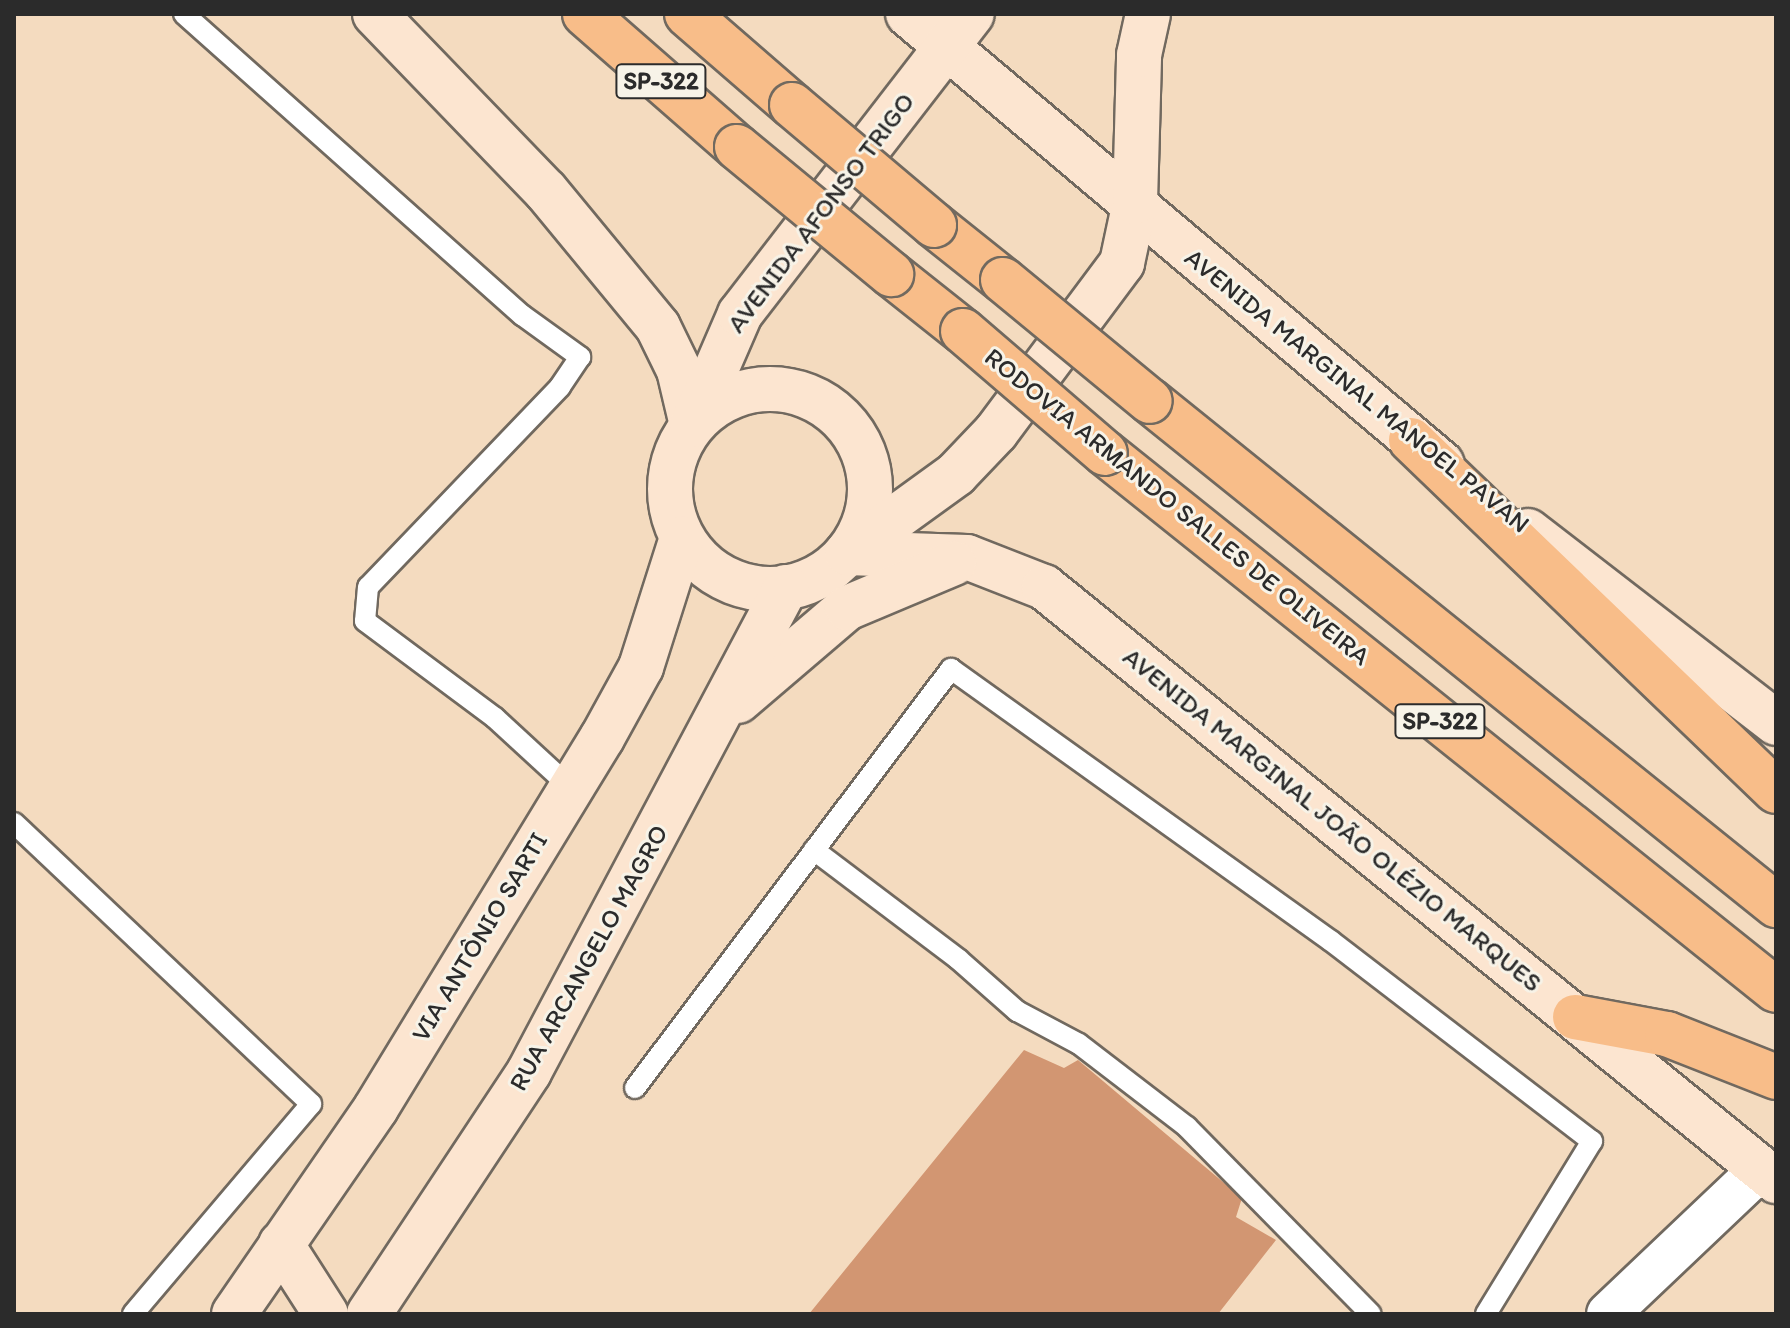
<!DOCTYPE html>
<html>
<head>
<meta charset="utf-8">
<style>
	body { margin:0 }
	#map { position:relative; width:1790px; height:1328px; overflow:hidden; background:#f4dbbf; font-family:Itim,sans-serif }
	div>[style] { position:absolute }
	[style*='--x'] { left:calc(var(--x)*1px); top:calc(var(--y)*1px); width:calc(var(--w)*1px); rotate:calc(var(--a)*1deg) }
	.building>* { inset:0; background:#d29672 }
	.roads { filter:drop-shadow(2px 0 #71695f) drop-shadow(-2px 0 #71695f) drop-shadow(0 2px #71695f) drop-shadow(0 -2px #71695f) }
	.lane>* { height:20px; margin:-10px; padding:0 10px; transform-origin:10px; border-radius:10px; background:#fff }
	.street>* { height:42px; margin:-21px; padding:0 21px; transform-origin:21px; border-radius:21px; background:#fff }
	.secondary>* { height:44px; margin:-22px; padding:0 22px; transform-origin:22px; border-radius:22px; background:#fce5d0 }
	.secondary>.ring { margin:-22px; padding:0; box-sizing:content-box; background:none; border:44px solid #fce5d0; border-radius:50% }
	.highway>* { height:44px; margin:-22px; padding:0 22px; transform-origin:22px; border-radius:22px; background:#f8bd89 }
	.bridges { filter:drop-shadow(2px 0 #71695f) drop-shadow(-2px 0 #71695f) drop-shadow(0 2px #71695f) drop-shadow(0 -2px #71695f) }
	.highway-bridge>* { height:44px; margin:-22px; padding:0 22px; transform-origin:22px; border-radius:22px; background:#f8bd89 }
	span { translate:-50% -50%; white-space:nowrap; text-align:center; line-height:1.15; -webkit-text-stroke:6px #f7f3e8; paint-order:stroke }
	.shield-label span { padding:2px 6px; background:#f7f3e8; border:2px solid; border-radius:6px; -webkit-text-stroke-width:0 }
	.shield-label { font-size:24px; color:#2b2b2b; font-weight:700 }
	.street-label { font-size:26px; color:#2b2b2b }
	.frame { position:absolute; inset:0; border:16px solid #2b2b2b; pointer-events:none }
</style>
</head>
<body>
<div id="map">
	<div class="building">
		<div style="clip-path:polygon(1024px 1050px,1064px 1068px,1078px 1060px,1242px 1198px,1236px 1217px,1276px 1240px,1218px 1314px,809px 1314px)"></div>
	</div>
	<div class="roads">
		<div class="lane">
			<div style="--x:184;--y:14;--w:453;--a:41.7"></div>
			<div style="--x:522;--y:315;--w:72;--a:35.9"></div>
			<div style="--x:580;--y:357;--w:36;--a:124"></div>
			<div style="--x:560;--y:387;--w:277;--a:133.8"></div>
			<div style="--x:368;--y:587;--w:34;--a:95"></div>
			<div style="--x:365;--y:621;--w:162;--a:36.7"></div>
			<div style="--x:495;--y:718;--w:103;--a:42.6"></div>
			<div style="--x:14;--y:823;--w:409;--a:43.4"></div>
			<div style="--x:311;--y:1104;--w:275;--a:130.3"></div>
			<div style="--x:814;--y:850;--w:181;--a:37.1"></div>
			<div style="--x:958;--y:959;--w:79;--a:41.4"></div>
			<div style="--x:1017;--y:1011;--w:70;--a:28"></div>
			<div style="--x:1079;--y:1044;--w:136;--a:37.5"></div>
			<div style="--x:1187;--y:1127;--w:262;--a:45.5"></div>
			<div style="--x:635;--y:1088;--w:525;--a:-52.98"></div>
			<div style="--x:951;--y:669;--w:467;--a:35.6"></div>
			<div style="--x:1331;--y:941;--w:329;--a:37.5"></div>
			<div style="--x:1592;--y:1141;--w:203;--a:121.5"></div>
		</div>
		<div class="street">
			<div style="--x:1608;--y:1314;--w:211;--a:-43.5"></div>
		</div>
		<div class="secondary">
			<div style="--x:375;--y:14;--w:246;--a:46"></div>
			<div style="--x:546;--y:191;--w:176;--a:50.5"></div>
			<div style="--x:658;--y:327;--w:48;--a:64"></div>
			<div style="--x:679;--y:370;--w:57;--a:76.7"></div>
			<div style="--x:908;--y:14;--w:698;--a:40.12"></div>
			<div class="ring" style="left:670px;top:389px;width:156px;height:156px"></div>
			<div style="--x:692;--y:425;--w:121;--a:-66.6"></div>
			<div style="--x:740;--y:314;--w:379;--a:-52.3"></div>
			<div style="--x:1528;--y:531;--w:314;--a:37.7"></div>
			<div style="--x:847;--y:553;--w:120;--a:1.9"></div>
			<div style="--x:967;--y:557;--w:83;--a:21.3"></div>
			<div style="--x:1044;--y:587;--w:943;--a:39.06"></div>
			<div style="--x:847;--y:553;--w:135;--a:-35.9"></div>
			<div style="--x:956;--y:474;--w:58;--a:-46.4"></div>
			<div style="--x:996;--y:432;--w:211;--a:-53.3"></div>
			<div style="--x:1122;--y:263;--w:62;--a:-78"></div>
			<div style="--x:1135;--y:202;--w:147;--a:-88.4"></div>
			<div style="--x:1139;--y:55;--w:42;--a:-77.6"></div>
			<div style="--x:738;--y:701;--w:143;--a:-40.5"></div>
			<div style="--x:847;--y:608;--w:116;--a:-22.8"></div>
			<div style="--x:281;--y:1244;--w:83;--a:57.3"></div>
			<div style="--x:234;--y:1314;--w:250;--a:-55.4"></div>
			<div style="--x:376;--y:1108;--w:434;--a:-58.6"></div>
			<div style="--x:602;--y:738;--w:81;--a:-61.2"></div>
			<div style="--x:641;--y:667;--w:135;--a:-72.4"></div>
			<div style="--x:369;--y:1314;--w:290;--a:-56.5"></div>
			<div style="--x:529;--y:1072;--w:549;--a:-62.08"></div>
		</div>
		<div class="highway">
			<div style="--x:585;--y:14;--w:202;--a:41.2"></div>
			<div style="--x:687;--y:14;--w:139;--a:40.9"></div>
			<div style="--x:934;--y:225;--w:88;--a:38.6"></div>
			<div style="--x:891;--y:274;--w:92;--a:38.4"></div>
			<div style="--x:1150;--y:401;--w:804;--a:38.84"></div>
			<div style="--x:1411;--y:440;--w:506;--a:43.88"></div>
			<div style="--x:1105;--y:453;--w:859;--a:38.67"></div>
			<div style="--x:1575;--y:1017;--w:94;--a:10.5"></div>
			<div style="--x:1667;--y:1034;--w:117;--a:21.5"></div>
		</div>
	</div>
	<div class="bridges">
		<div class="highway-bridge">
			<div style="--x:792;--y:105;--w:186;--a:40.2"></div>
			<div style="--x:737;--y:147;--w:200;--a:39.5"></div>
			<div style="--x:1003;--y:280;--w:190;--a:39.5"></div>
			<div style="--x:963;--y:331;--w:187;--a:40.7"></div>
		</div>
	</div>
	<div class="shield-label">
		<span style="left:661px;top:81px">SP-322</span>
		<span style="left:1440px;top:721px">SP-322</span>
	</div>
	<div class="street-label">
		<span style="left:821px;top:213px;rotate:-53deg">AVENIDA AFONSO TRIGO</span>
		<span style="left:1357px;top:391px;rotate:39deg">AVENIDA MARGINAL MANOEL PAVAN</span>
		<span style="left:1177px;top:507px;rotate:39deg">RODOVIA ARMANDO SALLES DE OLIVEIRA</span>
		<span style="left:1332px;top:820px;rotate:39deg">AVENIDA MARGINAL JOÃO OLÉZIO MARQUES</span>
		<span style="left:480px;top:937px;rotate:-59deg">VIA ANTÔNIO SARTI</span>
		<span style="left:589px;top:958px;rotate:-61deg">RUA ARCANGELO MAGRO</span>
	</div>
	<div class="frame"></div>
</div>
</body>
</html>
